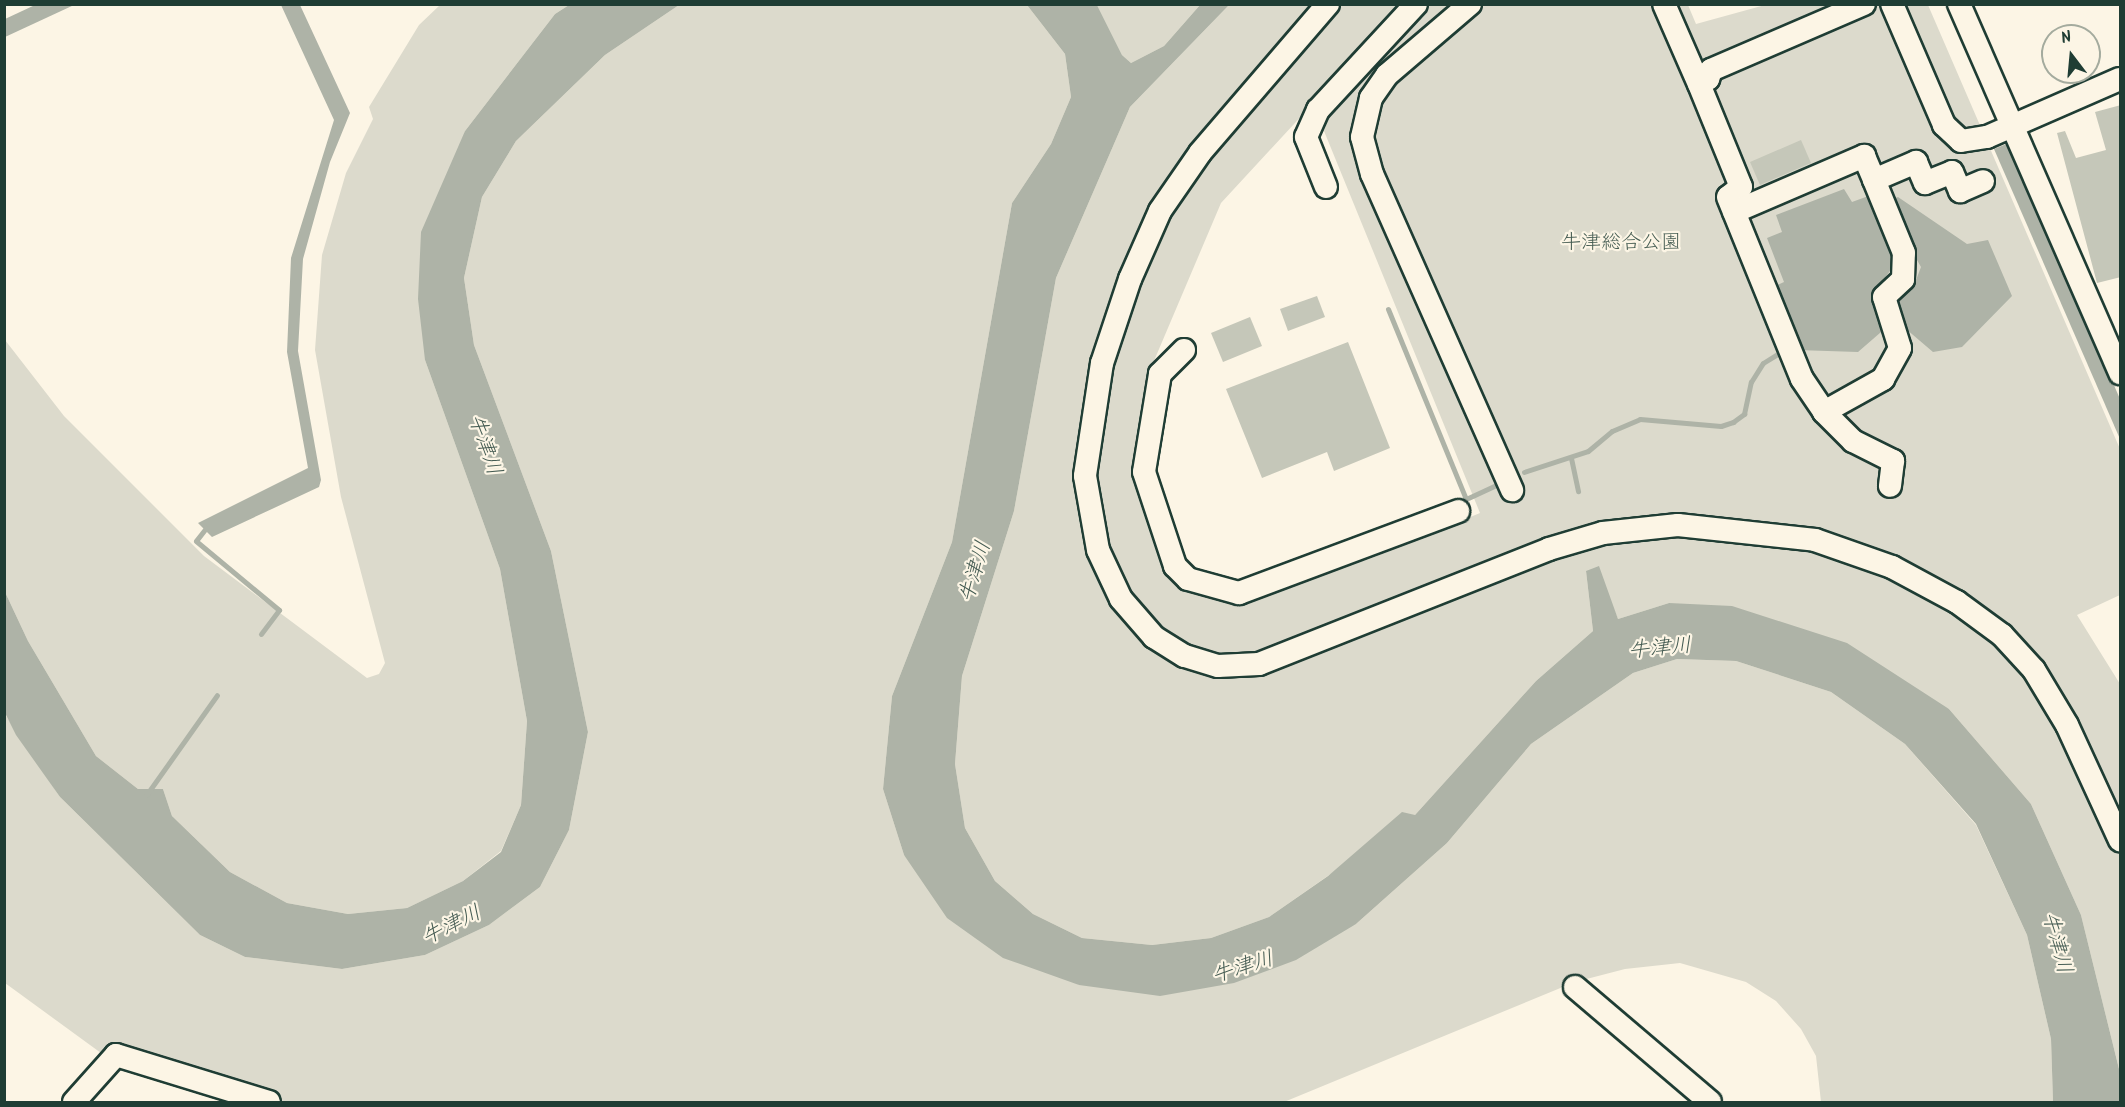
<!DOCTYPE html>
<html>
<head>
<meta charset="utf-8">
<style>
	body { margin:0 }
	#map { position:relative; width:2125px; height:1107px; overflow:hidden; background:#fcf5e5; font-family:Kalam,"Klee One",sans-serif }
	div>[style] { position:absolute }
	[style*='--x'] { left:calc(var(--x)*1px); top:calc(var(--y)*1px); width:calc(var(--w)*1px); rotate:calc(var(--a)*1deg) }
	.green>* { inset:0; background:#dcdacc }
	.water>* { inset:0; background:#aeb3a7 }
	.stream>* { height:5px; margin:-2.5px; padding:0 2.5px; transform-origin:2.5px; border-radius:2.5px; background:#aeb3a7 }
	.building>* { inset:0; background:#c5c7b9 }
	.roads { filter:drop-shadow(2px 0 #1f3d34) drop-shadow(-2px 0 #1f3d34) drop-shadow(0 2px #1f3d34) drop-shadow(0 -2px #1f3d34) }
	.minor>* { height:22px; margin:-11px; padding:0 11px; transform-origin:11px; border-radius:11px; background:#fcf5e5 }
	span { translate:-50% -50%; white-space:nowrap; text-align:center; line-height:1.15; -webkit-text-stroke:4.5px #fcf5e5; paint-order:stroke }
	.park-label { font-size:20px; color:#455c52 }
	.water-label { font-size:21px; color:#435a51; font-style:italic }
	.frame { position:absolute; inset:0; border:6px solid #1f3d34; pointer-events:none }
	.north { position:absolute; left:2041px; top:24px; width:60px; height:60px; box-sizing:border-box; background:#fcf5e5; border:2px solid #a4ab9e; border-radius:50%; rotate:344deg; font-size:16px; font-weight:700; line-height:24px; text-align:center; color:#1f3d34 }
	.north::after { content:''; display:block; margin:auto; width:21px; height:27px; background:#1f3d34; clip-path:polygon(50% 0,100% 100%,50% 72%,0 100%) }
</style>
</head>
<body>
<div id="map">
	<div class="green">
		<div style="clip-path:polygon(440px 5px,569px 5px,555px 14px,465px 131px,425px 360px,500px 569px,527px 721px,521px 805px,501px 851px,463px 881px,407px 908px,348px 914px,287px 903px,230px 872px,172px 816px,163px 789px,138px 789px,96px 756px,28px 641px,5px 592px,5px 340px,64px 416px,204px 556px,367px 678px,379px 674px,385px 663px,341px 497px,315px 350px,322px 255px,346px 173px,373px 119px,369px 107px,419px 25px)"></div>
		<div style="clip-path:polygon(679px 5px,1027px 5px,1065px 54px,1071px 97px,1051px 144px,1012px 203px,952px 542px,892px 696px,883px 789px,904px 855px,1079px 985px,1356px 924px,1447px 843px,1531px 744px,1633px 673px,1677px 659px,1736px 661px,1831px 692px,1905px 744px,1976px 825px,2027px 935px,2051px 1039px,2053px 1102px,1821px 1102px,1816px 1056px,1801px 1029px,1776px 1001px,1746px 982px,1680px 963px,1625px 969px,1575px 982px,1284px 1102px,239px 1102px,101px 1053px,5px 983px,4px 713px,60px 797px,200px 935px,245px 957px,342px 969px,425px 955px,489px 925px,540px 887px,569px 830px,588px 732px,551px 551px,474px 345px,464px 278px,482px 197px,516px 141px,605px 55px)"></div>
		<div style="clip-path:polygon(1097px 5px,1200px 5px,1164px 46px,1131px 63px,1122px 55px)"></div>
		<div style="clip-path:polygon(1229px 5px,1404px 5px,1221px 203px,1148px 375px,1135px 474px,1169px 574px,1238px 602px,1372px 558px,1480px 513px,1324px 131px,1330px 113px,1430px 5px,1688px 5px,1696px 24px,1765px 5px,1928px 5px,2120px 449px,2120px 595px,2077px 615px,2120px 684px,2120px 1073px,2081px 915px,2031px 804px,1949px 709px,1669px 603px,1618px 619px,1608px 596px,1586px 571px,1593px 631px,1536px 681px,1415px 815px,1269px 917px,1211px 938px,1152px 945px,1082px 938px,1033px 914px,995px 881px,965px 828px,955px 764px,962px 676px,1014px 511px,1056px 278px,1130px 107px)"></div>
	</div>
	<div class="water">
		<div style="clip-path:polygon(35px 5px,74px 5px,5px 37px,5px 19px)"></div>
		<div style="clip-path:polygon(281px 5px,300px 5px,350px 113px,330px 162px,303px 259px,298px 351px,321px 480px,319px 487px,212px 537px,198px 523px,308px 468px,287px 352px,291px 258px,334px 120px)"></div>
		<div style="clip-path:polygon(569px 5px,679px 5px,605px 55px,516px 141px,482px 197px,464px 278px,474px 345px,551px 551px,588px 732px,569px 830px,540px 887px,489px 925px,425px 955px,342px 969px,245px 957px,200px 935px,60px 797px,16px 735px,5px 713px,5px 592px,28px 641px,96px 756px,138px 789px,163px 789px,172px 816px,230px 872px,287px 903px,348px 914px,407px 908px,463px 881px,501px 852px,521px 805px,527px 721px,500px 569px,425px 360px,418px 299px,421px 232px,465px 131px,555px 14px)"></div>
		<div style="clip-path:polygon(1027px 5px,1097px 5px,1122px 55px,1131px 63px,1164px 46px,1200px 5px,1229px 5px,1130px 107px,1056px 278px,1014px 511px,962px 676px,955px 764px,965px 828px,995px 881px,1033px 914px,1082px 938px,1152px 945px,1211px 938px,1269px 917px,1328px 876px,1402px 812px,1415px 815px,1536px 681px,1593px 631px,1586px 571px,1599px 566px,1618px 619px,1669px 603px,1732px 606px,1847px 643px,1949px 709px,2031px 804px,2081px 915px,2120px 1073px,2120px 1102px,2053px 1102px,2051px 1039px,2027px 935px,1976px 824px,1905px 744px,1831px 692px,1736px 661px,1677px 659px,1633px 673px,1531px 744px,1447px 843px,1356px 924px,1296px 960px,1234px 983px,1160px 996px,1079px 985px,1003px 958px,947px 918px,904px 855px,883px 789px,892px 696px,952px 542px,1012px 203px,1051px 144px,1071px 97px,1065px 54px)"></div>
		<div style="clip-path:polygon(2009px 143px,2120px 399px,2120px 439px,1994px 149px)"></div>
		<div style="clip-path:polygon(evenodd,1844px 189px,1852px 202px,1874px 194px,1880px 204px,1898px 197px,1967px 244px,1988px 240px,2012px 296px,1962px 347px,1933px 352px,1899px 323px,1888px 326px,1858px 352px,1797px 350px,1769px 289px,1784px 282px,1767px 238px,1782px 232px,1776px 215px,1844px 189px,1909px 246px,1921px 267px,1913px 288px,1891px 301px,1879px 301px,1877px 288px,1909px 246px)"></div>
	</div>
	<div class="stream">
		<div style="--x:1388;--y:309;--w:205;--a:67.7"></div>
		<div style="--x:1466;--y:499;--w:31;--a:-25"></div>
		<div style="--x:1571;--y:458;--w:34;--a:78"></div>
		<div style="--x:1524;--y:472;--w:67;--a:-18.2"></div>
		<div style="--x:1588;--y:451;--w:31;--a:-40"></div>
		<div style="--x:1612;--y:431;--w:30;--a:-23"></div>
		<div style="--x:1640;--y:419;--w:81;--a:4.9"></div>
		<div style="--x:1721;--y:426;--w:13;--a:-18"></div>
		<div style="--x:1733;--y:422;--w:14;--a:-36"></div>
		<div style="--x:1744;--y:414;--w:33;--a:-78"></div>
		<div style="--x:1751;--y:382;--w:22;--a:-58"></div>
		<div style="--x:1763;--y:363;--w:26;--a:-32"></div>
		<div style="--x:206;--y:528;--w:16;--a:128"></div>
		<div style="--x:196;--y:541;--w:108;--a:39.7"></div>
		<div style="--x:279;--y:610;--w:30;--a:127"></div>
		<div style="--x:147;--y:794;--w:121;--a:-54.7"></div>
	</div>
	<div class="building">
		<div style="clip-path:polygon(2121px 105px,2121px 277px,2097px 283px,2057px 133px,2065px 131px,2076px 158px,2106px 150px,2095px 112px)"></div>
		<div style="clip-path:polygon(1801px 140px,1811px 163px,1760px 185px,1750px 162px)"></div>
		<div style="clip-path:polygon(1317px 296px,1325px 317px,1288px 331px,1280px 309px)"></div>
		<div style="clip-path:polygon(1250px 317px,1262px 346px,1223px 362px,1211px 333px)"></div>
		<div style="clip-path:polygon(1348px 342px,1390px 448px,1334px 471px,1327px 452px,1262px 478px,1226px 389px)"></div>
	</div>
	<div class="roads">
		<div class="minor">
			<div style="--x:1328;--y:4;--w:196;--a:130.7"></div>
			<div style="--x:1200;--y:153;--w:70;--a:124.6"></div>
			<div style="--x:1160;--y:211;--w:74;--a:113.8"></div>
			<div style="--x:1130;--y:279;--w:89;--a:108.4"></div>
			<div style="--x:1102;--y:363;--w:114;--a:98.6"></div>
			<div style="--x:1085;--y:476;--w:75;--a:80"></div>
			<div style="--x:1098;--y:550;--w:54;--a:64.9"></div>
			<div style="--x:1121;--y:599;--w:50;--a:49"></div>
			<div style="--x:1154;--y:637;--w:36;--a:32"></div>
			<div style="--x:1185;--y:656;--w:34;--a:17"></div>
			<div style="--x:1218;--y:666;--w:41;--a:-2.8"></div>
			<div style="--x:1259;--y:664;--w:312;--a:-21.6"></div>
			<div style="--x:1549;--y:549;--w:56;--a:-16.5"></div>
			<div style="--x:1603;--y:533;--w:75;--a:-6.1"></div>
			<div style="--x:1678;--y:525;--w:138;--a:6.2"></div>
			<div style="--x:1815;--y:540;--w:82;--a:19.3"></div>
			<div style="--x:1892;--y:567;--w:74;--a:28.3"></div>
			<div style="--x:1957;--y:602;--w:56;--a:36.3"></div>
			<div style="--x:2002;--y:635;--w:47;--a:47.6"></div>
			<div style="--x:2034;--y:670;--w:64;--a:59"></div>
			<div style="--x:2067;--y:725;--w:127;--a:65.3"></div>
			<div style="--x:1470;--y:4;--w:109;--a:139.5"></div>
			<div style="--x:1387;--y:75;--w:28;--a:125"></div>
			<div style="--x:1371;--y:98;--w:40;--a:103"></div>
			<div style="--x:1362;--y:137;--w:38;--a:75"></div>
			<div style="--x:1372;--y:174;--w:346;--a:66.1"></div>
			<div style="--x:1664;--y:4;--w:87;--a:66.4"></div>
			<div style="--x:1864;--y:4;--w:167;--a:156.7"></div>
			<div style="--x:1711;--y:70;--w:9;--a:108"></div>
			<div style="--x:1708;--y:79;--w:10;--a:151"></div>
			<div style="--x:1699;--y:84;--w:111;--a:67.8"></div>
			<div style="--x:1741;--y:187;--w:16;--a:142"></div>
			<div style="--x:1728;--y:197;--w:196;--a:67.9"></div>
			<div style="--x:1802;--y:379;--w:40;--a:56"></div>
			<div style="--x:1824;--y:412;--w:41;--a:45"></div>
			<div style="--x:1853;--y:441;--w:45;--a:26.6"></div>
			<div style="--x:1893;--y:461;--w:25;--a:97"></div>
			<div style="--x:1892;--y:4;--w:132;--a:66.7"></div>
			<div style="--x:1944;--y:125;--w:23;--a:43"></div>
			<div style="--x:1961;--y:141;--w:26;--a:-9"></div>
			<div style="--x:1987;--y:137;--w:145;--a:-23.6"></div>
			<div style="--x:1959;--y:4;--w:403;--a:66.4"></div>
			<div style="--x:1326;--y:187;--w:54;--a:-111.8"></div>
			<div style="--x:1306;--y:137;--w:30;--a:-66"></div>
			<div style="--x:1318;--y:110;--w:144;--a:-47.2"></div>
			<div style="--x:1734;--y:212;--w:142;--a:-23.3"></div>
			<div style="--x:1864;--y:156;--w:26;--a:67"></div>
			<div style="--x:1874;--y:180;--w:46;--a:-23.2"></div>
			<div style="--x:1916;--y:162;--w:23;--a:67"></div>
			<div style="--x:1925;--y:183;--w:29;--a:-22"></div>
			<div style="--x:1952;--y:172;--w:21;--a:67"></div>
			<div style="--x:1960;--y:191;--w:25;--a:-23"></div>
			<div style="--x:1184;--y:350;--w:34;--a:135"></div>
			<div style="--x:1160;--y:374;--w:99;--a:99.3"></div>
			<div style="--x:1144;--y:472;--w:99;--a:71.7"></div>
			<div style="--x:1175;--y:566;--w:18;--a:45"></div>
			<div style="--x:1188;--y:579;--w:53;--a:15.4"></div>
			<div style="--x:1239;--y:593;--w:234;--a:-20.5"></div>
			<div style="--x:1824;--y:412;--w:68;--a:-29.2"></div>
			<div style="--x:1883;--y:379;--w:35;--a:-61"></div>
			<div style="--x:1900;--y:348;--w:53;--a:-107.4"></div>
			<div style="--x:1884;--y:297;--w:26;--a:-43"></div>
			<div style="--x:1903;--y:279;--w:26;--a:-88"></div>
			<div style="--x:1904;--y:253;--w:79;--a:-112.3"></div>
			<div style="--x:1575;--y:987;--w:177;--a:40.4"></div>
			<div style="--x:74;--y:1102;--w:63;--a:-48.2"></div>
			<div style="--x:116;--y:1055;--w:160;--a:17.1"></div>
		</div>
	</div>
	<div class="park-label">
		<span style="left:1621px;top:243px">牛津総合公園</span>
	</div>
	<div class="water-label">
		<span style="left:484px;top:445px;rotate:71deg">牛津川</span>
		<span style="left:976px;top:572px;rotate:-73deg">牛津川</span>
		<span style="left:1660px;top:649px;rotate:-5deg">牛津川</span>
		<span style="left:452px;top:926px;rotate:-26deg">牛津川</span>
		<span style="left:2056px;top:943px;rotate:75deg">牛津川</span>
		<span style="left:1243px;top:968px;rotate:-17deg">牛津川</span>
	</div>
	<div class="frame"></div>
	<div class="north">N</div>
</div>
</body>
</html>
